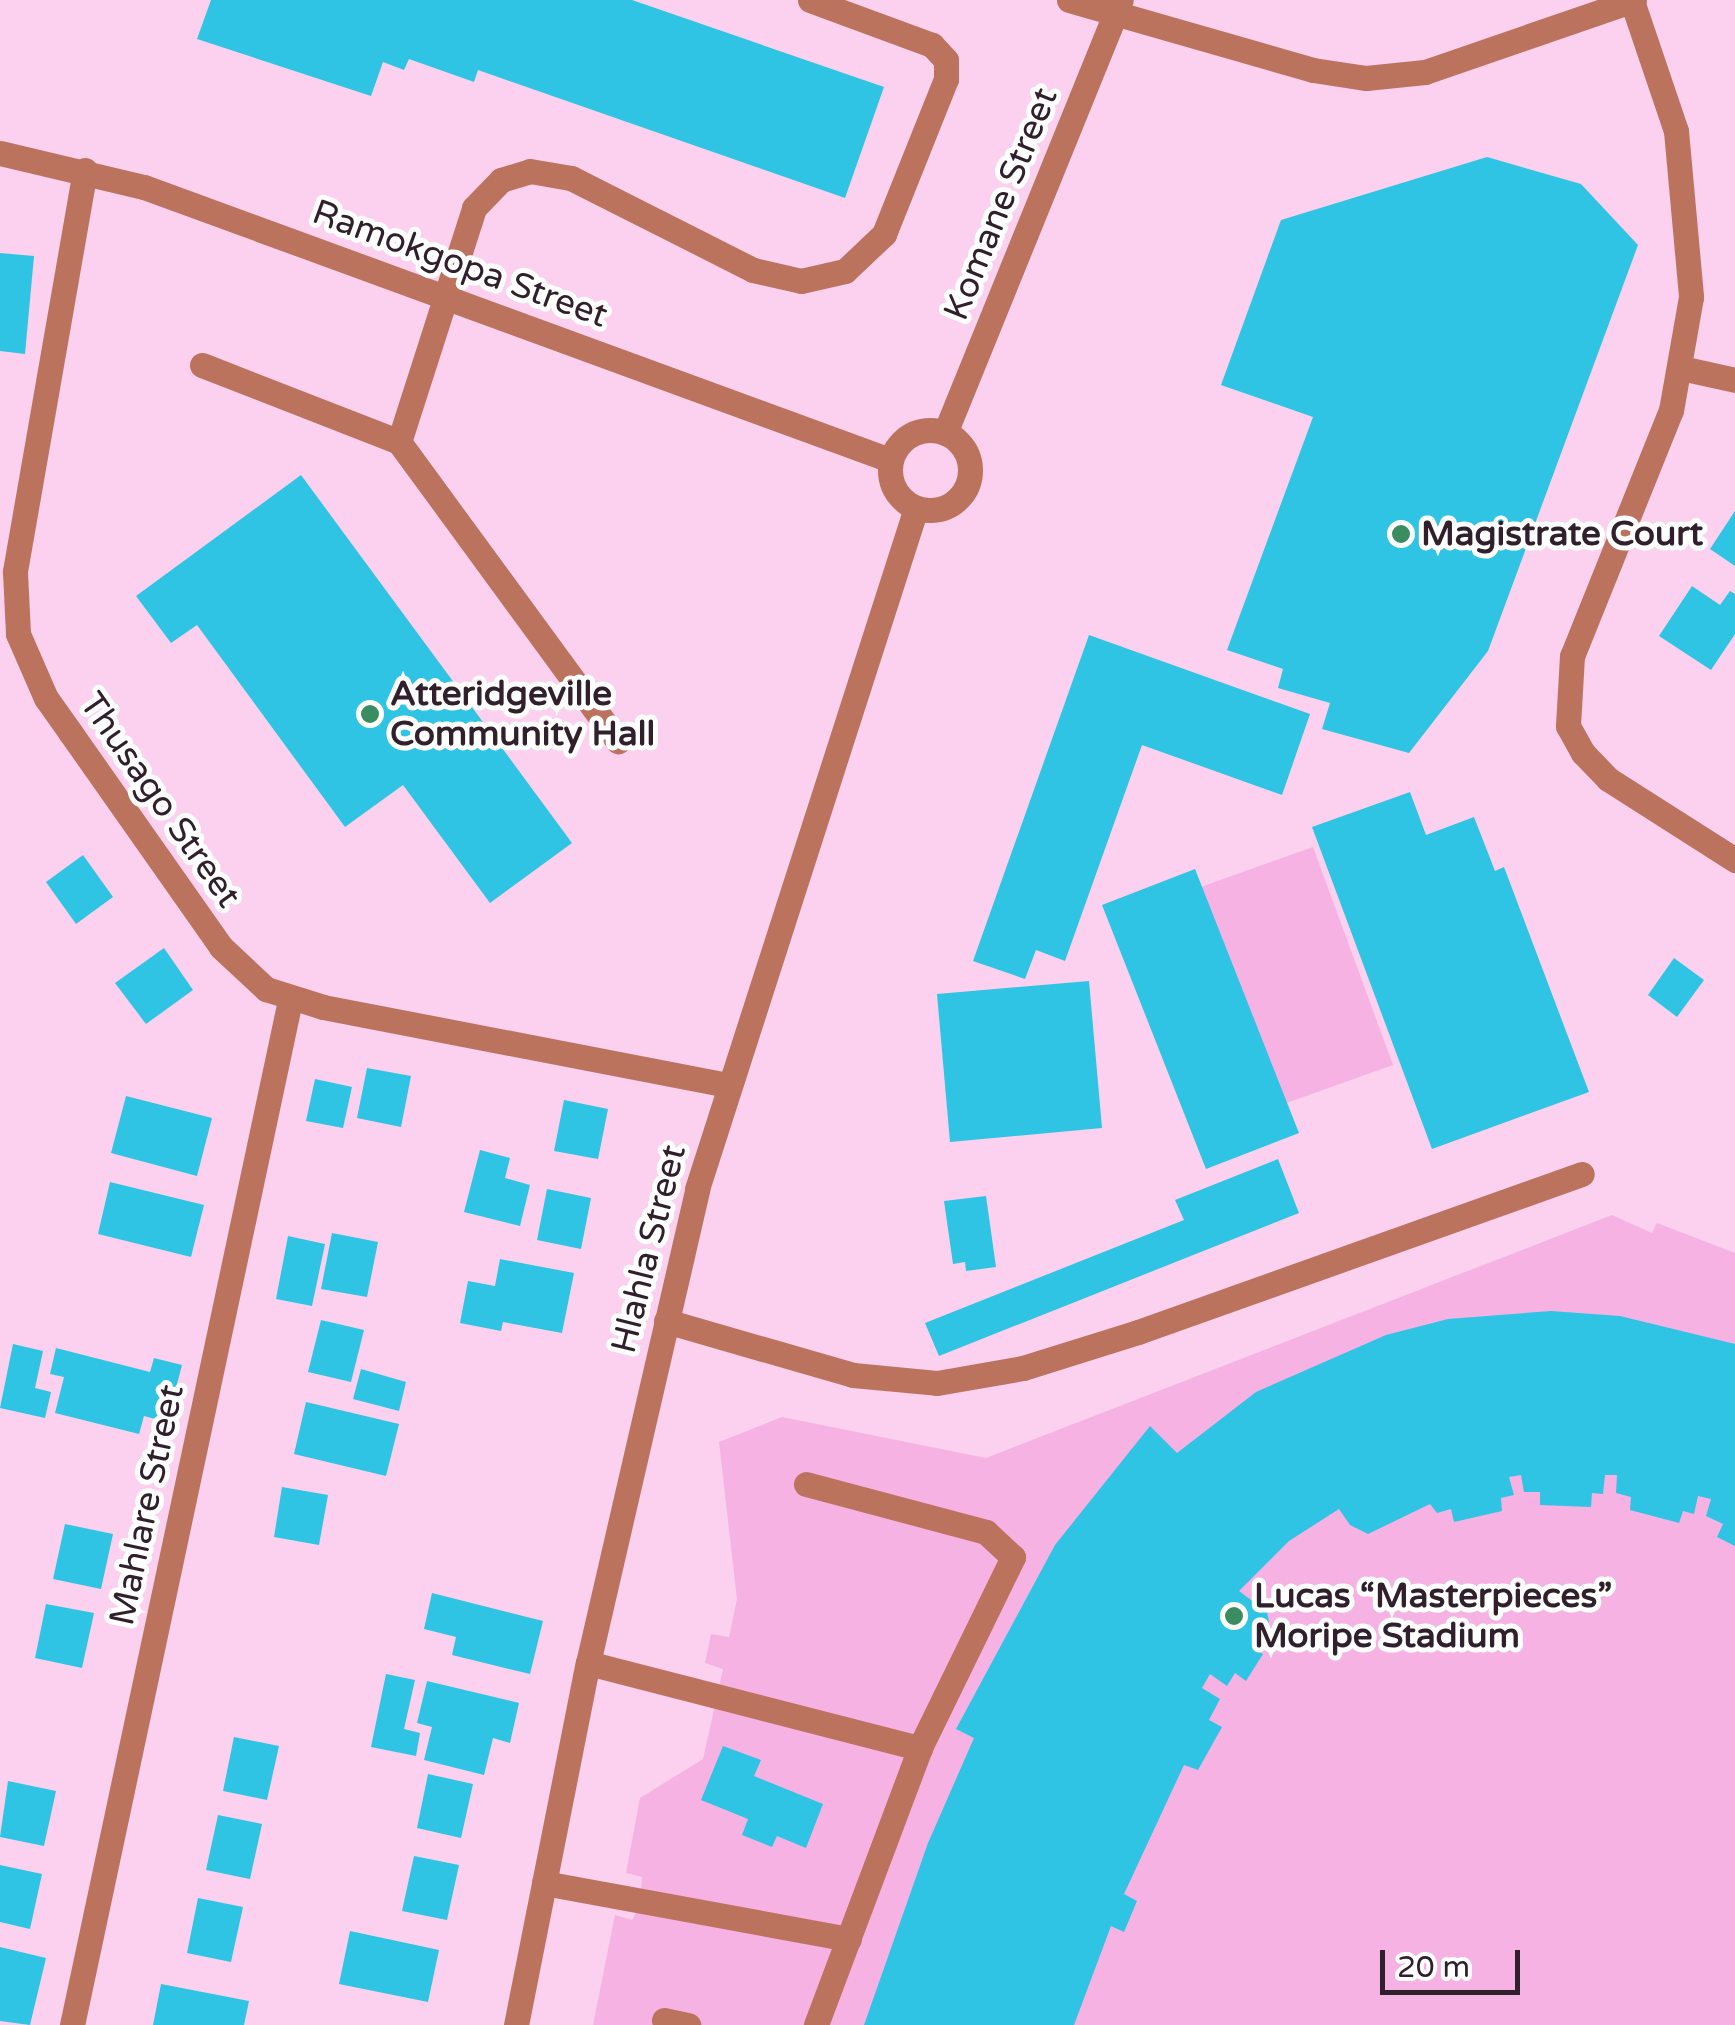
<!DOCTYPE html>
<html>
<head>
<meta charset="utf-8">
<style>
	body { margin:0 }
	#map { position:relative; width:1735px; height:2025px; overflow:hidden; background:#fbd1ef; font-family:"Varela Round",sans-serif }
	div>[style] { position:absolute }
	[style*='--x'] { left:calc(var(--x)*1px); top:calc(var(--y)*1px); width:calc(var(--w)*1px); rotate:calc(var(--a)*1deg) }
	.green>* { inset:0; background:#f6b2e3 }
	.building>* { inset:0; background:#2fc4e4 }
	.minor>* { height:25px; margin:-12.5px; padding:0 12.5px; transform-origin:12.5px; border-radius:12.5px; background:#bc735e }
	.minor>.ring { margin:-12.5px; padding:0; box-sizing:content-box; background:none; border:25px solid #bc735e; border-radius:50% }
	.dots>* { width:28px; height:28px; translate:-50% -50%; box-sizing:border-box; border:5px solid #fff; border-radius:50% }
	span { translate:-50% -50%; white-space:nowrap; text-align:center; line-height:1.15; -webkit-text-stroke:10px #fff; paint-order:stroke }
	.street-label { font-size:35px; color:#30202b }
	.poi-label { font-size:35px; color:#30202b; font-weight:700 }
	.left { translate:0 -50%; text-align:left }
	.scale { position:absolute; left:1380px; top:1950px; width:140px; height:45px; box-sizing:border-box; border:5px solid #30202b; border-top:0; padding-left:12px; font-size:30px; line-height:35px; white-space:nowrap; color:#30202b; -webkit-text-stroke:8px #fff; paint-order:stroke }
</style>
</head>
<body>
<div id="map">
	<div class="green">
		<div style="clip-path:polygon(1313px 847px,1393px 1065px,1278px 1106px,1198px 888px)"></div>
		<div style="clip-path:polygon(1612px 1215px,1652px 1233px,1657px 1223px,1735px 1253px,1735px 2025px,593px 2025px,615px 1915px,632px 1920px,640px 1905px,642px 1877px,626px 1873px,640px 1798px,703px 1759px,723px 1669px,705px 1663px,711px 1634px,729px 1637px,737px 1599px,719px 1442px,782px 1417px,986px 1458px)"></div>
	</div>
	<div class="building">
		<div style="clip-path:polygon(211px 0,632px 0,884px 87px,845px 198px,478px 70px,474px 82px,409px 59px,404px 70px,383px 62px,371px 96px,197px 39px)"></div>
		<div style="clip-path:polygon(1487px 157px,1581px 184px,1638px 245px,1488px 651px,1409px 753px,1322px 729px,1330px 703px,1278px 688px,1283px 669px,1227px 650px,1313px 417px,1221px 385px,1281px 220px)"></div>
		<div style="clip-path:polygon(0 253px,34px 256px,25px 354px,0 351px)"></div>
		<div style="clip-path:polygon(301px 475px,572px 843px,490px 903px,403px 785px,345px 827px,197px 625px,171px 643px,136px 596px)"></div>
		<div style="clip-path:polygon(1735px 511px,1735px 566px,1710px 549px)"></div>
		<div style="clip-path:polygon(1692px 586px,1720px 605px,1730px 591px,1735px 594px,1735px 634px,1711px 670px,1659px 636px)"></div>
		<div style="clip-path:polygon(1089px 635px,1310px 714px,1282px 795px,1142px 745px,1065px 961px,1036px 950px,1025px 979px,973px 961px)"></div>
		<div style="clip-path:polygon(1410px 792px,1426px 835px,1474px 817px,1495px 871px,1504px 867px,1589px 1092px,1432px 1149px,1312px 827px)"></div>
		<div style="clip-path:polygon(83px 855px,113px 897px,76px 924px,46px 882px)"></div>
		<div style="clip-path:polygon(1195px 869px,1299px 1133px,1206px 1169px,1102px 905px)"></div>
		<div style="clip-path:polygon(164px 948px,193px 990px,146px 1024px,115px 983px)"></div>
		<div style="clip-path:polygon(1674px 958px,1704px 980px,1677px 1017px,1648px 995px)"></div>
		<div style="clip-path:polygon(1089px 981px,1102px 1128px,950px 1142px,937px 994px)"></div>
		<div style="clip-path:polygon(367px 1068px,411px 1076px,401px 1127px,357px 1118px)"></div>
		<div style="clip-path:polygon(315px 1079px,352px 1087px,343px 1128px,306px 1121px)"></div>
		<div style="clip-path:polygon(126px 1096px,212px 1118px,197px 1176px,111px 1153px)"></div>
		<div style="clip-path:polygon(564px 1100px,608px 1109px,598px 1159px,554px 1151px)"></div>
		<div style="clip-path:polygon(480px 1150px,510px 1158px,505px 1178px,530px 1185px,520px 1226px,464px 1212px)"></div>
		<div style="clip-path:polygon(1278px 1159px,1299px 1213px,939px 1356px,925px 1323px,1184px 1220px,1175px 1200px)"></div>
		<div style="clip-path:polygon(110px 1182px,204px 1205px,191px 1257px,98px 1234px)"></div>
		<div style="clip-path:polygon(547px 1189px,591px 1198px,581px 1249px,537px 1240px)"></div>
		<div style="clip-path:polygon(986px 1196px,996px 1267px,966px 1271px,965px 1262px,953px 1264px,944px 1201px)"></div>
		<div style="clip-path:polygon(332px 1233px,378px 1242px,367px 1297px,321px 1289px)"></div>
		<div style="clip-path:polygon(288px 1236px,325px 1244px,312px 1306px,276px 1299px)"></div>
		<div style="clip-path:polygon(500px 1259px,574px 1273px,562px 1333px,503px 1322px,501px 1331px,460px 1323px,468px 1281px,495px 1286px)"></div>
		<div style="clip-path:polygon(1551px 1311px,1620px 1316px,1735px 1344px,1735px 1546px,1717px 1537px,1723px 1524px,1706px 1516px,1711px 1499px,1698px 1496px,1694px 1514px,1683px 1511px,1679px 1523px,1630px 1510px,1631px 1497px,1616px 1493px,1617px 1475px,1605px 1475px,1603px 1494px,1592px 1493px,1591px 1507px,1540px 1505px,1540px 1492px,1524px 1492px,1521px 1475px,1509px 1477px,1514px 1495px,1501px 1498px,1502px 1511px,1454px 1522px,1451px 1509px,1437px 1513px,1430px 1504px,1368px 1534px,1350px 1525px,1339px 1509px,1289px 1541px,1239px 1591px,1267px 1612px,1269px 1622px,1253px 1648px,1263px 1654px,1246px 1681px,1235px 1673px,1227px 1686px,1210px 1674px,1202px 1688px,1220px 1699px,1209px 1720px,1222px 1727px,1198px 1770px,1184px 1765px,1124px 1894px,1137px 1901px,1124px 1932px,1111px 1926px,1074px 2025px,864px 2025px,928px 1843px,974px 1738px,956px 1729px,1055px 1545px,1150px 1426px,1177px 1453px,1256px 1392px,1386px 1335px,1448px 1319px)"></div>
		<div style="clip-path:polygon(321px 1320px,364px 1330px,351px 1382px,308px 1372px)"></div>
		<div style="clip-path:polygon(13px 1344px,43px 1351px,35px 1388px,51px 1392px,45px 1418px,0 1408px)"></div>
		<div style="clip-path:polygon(56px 1348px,150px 1372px,154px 1358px,182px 1365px,167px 1422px,144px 1416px,139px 1434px,55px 1413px,64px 1377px,50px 1374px)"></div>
		<div style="clip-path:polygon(361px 1369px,406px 1382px,399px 1411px,353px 1399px)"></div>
		<div style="clip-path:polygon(306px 1402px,399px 1424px,386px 1476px,294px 1454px)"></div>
		<div style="clip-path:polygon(282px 1487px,328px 1495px,319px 1545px,274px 1537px)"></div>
		<div style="clip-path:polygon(65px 1524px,113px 1534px,101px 1589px,53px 1579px)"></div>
		<div style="clip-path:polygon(432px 1593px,543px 1621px,530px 1674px,452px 1655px,456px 1637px,424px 1629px)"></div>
		<div style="clip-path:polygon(46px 1604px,94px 1613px,82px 1668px,35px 1658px)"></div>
		<div style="clip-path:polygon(386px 1674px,415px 1680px,404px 1729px,420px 1733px,416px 1756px,371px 1747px)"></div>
		<div style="clip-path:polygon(427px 1681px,519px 1703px,510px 1743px,493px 1738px,484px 1775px,424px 1760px,432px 1727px,417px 1723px)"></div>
		<div style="clip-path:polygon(234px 1737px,279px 1746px,267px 1800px,223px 1791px)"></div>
		<div style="clip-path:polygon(723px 1746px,761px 1760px,754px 1776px,823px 1804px,806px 1848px,777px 1836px,772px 1847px,742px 1835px,748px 1819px,701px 1800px)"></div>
		<div style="clip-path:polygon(428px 1774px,473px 1784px,461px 1838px,417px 1828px)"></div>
		<div style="clip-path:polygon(8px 1781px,56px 1791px,44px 1846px,0 1837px)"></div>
		<div style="clip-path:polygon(218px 1815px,262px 1824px,250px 1879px,206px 1870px)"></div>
		<div style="clip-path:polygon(414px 1856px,459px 1865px,447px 1920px,402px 1911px)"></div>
		<div style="clip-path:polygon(0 1865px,42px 1874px,30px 1929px,0 1922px)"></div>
		<div style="clip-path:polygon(198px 1898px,243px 1907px,231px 1962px,187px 1953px)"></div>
		<div style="clip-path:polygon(350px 1931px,439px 1950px,428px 2002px,339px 1984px)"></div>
		<div style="clip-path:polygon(0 1947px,46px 1958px,30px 2025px,0 2021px)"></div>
		<div style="clip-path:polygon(161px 1984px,249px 2001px,244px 2025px,153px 2025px)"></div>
	</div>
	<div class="minor">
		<div style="--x:1069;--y:0;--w:254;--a:16"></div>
		<div style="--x:1313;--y:70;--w:54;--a:8.6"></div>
		<div style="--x:1366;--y:78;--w:59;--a:-5.8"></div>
		<div style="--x:1425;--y:72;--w:221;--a:-19"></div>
		<div style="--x:1632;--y:1;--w:137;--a:71.3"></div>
		<div style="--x:1676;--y:131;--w:167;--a:84.8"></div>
		<div style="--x:1691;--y:297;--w:115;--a:100"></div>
		<div style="--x:1671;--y:410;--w:265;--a:111.9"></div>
		<div style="--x:1572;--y:656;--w:70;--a:93.3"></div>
		<div style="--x:1568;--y:726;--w:31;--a:61"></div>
		<div style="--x:1583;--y:753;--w:36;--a:46"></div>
		<div style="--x:1608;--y:779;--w:151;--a:32.5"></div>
		<div style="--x:0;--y:153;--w:148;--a:13.3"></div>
		<div style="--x:144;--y:187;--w:794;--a:20.1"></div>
		<div style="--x:85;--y:170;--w:408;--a:99.9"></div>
		<div style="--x:15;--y:572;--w:62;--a:87.2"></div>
		<div style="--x:18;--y:634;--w:70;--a:66.4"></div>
		<div style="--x:46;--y:698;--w:42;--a:54.8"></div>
		<div style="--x:70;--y:732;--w:263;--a:54.9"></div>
		<div style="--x:221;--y:947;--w:62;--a:43"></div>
		<div style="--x:266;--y:989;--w:60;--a:17.5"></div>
		<div style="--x:323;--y:1007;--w:412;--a:10.9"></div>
		<div style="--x:202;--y:365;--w:212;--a:21.3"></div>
		<div style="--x:399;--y:442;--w:371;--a:53.8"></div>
		<div style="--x:1681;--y:368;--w:55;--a:12.5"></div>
		<div class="ring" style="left:890px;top:430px;width:55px;height:55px"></div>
		<div style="--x:945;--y:433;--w:467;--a:-67.9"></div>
		<div style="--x:399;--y:442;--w:246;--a:-72.2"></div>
		<div style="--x:474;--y:208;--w:39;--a:-46"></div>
		<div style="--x:501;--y:180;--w:30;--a:-17"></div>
		<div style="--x:530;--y:171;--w:42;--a:9.7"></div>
		<div style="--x:571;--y:178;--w:204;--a:26.8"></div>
		<div style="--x:753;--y:270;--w:49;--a:12.9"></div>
		<div style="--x:801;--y:281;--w:45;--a:-12.8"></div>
		<div style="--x:845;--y:271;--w:54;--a:-43.5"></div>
		<div style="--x:884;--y:234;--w:167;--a:-68.2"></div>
		<div style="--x:946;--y:79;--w:19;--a:-90"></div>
		<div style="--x:946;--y:60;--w:21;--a:-133"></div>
		<div style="--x:932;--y:45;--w:130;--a:-159.8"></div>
		<div style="--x:666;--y:1321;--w:195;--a:16.1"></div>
		<div style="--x:853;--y:1375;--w:84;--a:5.4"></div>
		<div style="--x:937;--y:1383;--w:87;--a:-9.9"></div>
		<div style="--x:1023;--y:1368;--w:121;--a:-17.4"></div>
		<div style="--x:1138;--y:1332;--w:471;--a:-19.6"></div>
		<div style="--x:806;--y:1484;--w:186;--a:14.9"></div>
		<div style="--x:986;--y:1532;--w:37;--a:43"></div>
		<div style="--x:1013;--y:1557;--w:212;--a:116"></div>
		<div style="--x:920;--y:1748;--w:296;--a:110.6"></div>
		<div style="--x:588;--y:1663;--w:343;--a:14.4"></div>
		<div style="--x:544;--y:1883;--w:310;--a:10.4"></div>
		<div style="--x:664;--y:2020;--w:25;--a:12"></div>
		<div style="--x:72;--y:2025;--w:1048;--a:-77.99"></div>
		<div style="--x:516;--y:2025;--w:369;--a:-78.8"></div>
		<div style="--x:588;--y:1663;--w:486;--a:-77"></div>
		<div style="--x:697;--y:1189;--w:715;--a:-72.17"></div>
	</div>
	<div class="dots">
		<div style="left:1401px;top:534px;background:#398d60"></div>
		<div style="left:370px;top:714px;background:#398d60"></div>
		<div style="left:1234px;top:1616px;background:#398d60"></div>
	</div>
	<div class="street-label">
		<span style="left:1001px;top:204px;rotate:-68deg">Komane Street</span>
		<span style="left:460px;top:264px;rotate:20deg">Ramokgopa Street</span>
		<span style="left:160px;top:800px;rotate:55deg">Thusago Street</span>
		<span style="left:649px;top:1249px;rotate:-76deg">Hlahla Street</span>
		<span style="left:147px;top:1505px;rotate:-78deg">Mahlare Street</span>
	</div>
	<div class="poi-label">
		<span class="left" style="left:1421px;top:534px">Magistrate Court</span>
		<span class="left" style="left:390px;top:714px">Atteridgeville<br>Community Hall</span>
		<span class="left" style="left:1254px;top:1616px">Lucas “Masterpieces”<br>Moripe Stadium</span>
	</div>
	<div class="scale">20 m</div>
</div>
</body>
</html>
